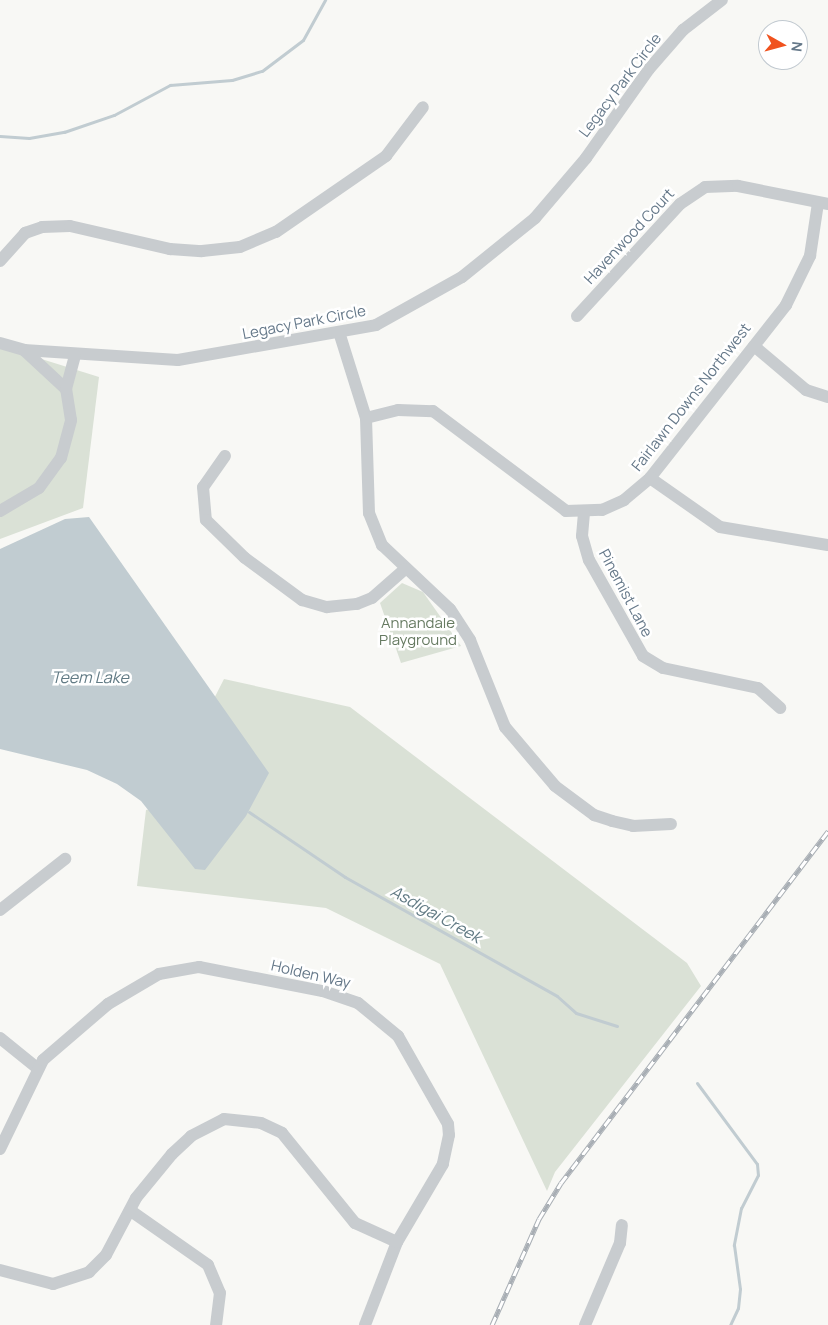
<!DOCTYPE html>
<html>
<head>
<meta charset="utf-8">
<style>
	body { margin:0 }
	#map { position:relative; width:828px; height:1325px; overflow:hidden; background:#f8f8f5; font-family:Manrope,sans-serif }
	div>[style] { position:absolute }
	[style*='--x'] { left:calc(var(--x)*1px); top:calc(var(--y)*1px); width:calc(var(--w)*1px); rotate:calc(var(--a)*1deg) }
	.green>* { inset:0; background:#dae1d6 }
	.water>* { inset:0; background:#c1ccd1 }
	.stream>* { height:3px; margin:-1.5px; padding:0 1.5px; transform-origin:1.5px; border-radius:1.5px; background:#c1ccd1 }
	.street>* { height:12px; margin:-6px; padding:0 6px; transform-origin:6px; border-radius:6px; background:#c8cccf }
	.rail>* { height:5px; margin-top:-2.5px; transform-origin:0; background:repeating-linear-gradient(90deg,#fff 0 9px,#a8aeb4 0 18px); box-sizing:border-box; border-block:1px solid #a8aeb4 }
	span { translate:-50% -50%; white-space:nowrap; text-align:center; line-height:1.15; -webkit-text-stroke:5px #fff; paint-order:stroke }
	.street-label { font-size:15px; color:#657889 }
	.park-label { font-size:15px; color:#667a61 }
	.water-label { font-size:16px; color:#617a84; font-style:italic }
	.north { position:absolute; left:758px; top:20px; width:50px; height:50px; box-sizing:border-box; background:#fff; border:1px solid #c1c9d0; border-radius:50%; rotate:97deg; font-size:14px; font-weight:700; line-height:20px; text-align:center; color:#657889 }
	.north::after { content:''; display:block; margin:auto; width:18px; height:22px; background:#f0521e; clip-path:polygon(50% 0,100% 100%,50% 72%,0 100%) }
</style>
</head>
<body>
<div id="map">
	<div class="green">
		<div style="clip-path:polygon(0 346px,99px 377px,83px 508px,0 539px)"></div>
		<div style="clip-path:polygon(402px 583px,423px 592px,461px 646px,401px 663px,380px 603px)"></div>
		<div style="clip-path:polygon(224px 679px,350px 707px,687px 963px,701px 986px,555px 1172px,547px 1191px,440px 964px,326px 908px,137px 886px,146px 810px,225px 791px,197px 732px)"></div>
	</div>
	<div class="water">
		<div style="clip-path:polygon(89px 517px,269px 773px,246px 816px,205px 870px,195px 869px,141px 801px,117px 784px,87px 770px,0 749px,0 549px,65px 519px)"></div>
	</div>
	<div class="stream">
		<div style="--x:0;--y:136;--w:29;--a:4"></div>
		<div style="--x:29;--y:138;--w:36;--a:-10"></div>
		<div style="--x:64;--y:132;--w:53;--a:-18.8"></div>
		<div style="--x:114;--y:115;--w:64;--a:-28.2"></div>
		<div style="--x:170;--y:85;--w:62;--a:-4.6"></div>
		<div style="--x:232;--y:80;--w:31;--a:-17"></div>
		<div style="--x:262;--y:71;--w:51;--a:-37.1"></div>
		<div style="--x:303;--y:40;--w:46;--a:-61.2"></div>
		<div style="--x:249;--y:812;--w:116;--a:34.1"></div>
		<div style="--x:345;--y:877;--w:243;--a:29.3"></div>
		<div style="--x:557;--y:996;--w:25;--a:42"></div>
		<div style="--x:576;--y:1013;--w:43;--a:17.6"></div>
		<div style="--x:697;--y:1083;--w:101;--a:53.5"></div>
		<div style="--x:757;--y:1164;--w:11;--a:85"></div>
		<div style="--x:758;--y:1175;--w:37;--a:117"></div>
		<div style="--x:741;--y:1208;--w:38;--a:101"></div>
		<div style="--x:734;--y:1245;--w:44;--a:82.2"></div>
		<div style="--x:740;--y:1289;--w:19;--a:96"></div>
		<div style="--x:738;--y:1308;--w:19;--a:115"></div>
	</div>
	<div class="street">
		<div style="--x:0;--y:261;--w:38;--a:-48"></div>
		<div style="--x:25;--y:233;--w:18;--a:-19"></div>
		<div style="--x:42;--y:227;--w:28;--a:-2"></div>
		<div style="--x:70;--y:226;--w:103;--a:13"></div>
		<div style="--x:170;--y:249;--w:32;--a:4"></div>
		<div style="--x:202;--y:251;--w:38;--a:-6"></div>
		<div style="--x:240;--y:247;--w:39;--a:-23"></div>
		<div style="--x:276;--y:232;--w:134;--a:-34.6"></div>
		<div style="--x:386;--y:156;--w:61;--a:-52.9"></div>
		<div style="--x:577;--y:316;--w:152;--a:-47.4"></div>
		<div style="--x:680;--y:204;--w:30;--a:-34"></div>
		<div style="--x:705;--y:187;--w:33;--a:-2"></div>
		<div style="--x:738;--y:186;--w:92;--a:11.3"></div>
		<div style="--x:339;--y:332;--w:90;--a:72.6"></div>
		<div style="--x:366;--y:418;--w:95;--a:88.2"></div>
		<div style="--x:369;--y:513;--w:35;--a:68"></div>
		<div style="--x:382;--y:545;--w:93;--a:43.3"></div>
		<div style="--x:450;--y:609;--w:37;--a:57"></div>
		<div style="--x:470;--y:640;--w:94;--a:68.1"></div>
		<div style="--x:505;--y:727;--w:77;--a:49.7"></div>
		<div style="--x:555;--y:786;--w:49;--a:36.6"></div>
		<div style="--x:594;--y:815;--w:19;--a:18"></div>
		<div style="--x:612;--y:821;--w:22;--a:13"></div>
		<div style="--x:633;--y:826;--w:38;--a:-3"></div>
		<div style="--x:0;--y:343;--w:25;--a:16"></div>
		<div style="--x:24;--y:350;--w:154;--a:3.7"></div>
		<div style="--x:178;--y:360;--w:201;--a:-10"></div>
		<div style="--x:376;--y:325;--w:98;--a:-29.2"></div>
		<div style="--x:462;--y:277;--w:94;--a:-38.9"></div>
		<div style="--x:535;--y:218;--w:79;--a:-49.6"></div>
		<div style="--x:586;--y:158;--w:109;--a:-54.7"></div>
		<div style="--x:649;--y:69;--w:52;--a:-48.9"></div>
		<div style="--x:683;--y:30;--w:49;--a:-37.6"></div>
		<div style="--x:754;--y:346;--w:68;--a:40.2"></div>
		<div style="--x:806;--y:390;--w:23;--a:18"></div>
		<div style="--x:24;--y:350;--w:57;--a:42.9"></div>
		<div style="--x:366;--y:418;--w:33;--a:-14"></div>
		<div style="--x:398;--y:410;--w:35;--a:2"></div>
		<div style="--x:433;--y:411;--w:166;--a:36.9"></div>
		<div style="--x:566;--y:511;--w:36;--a:-2"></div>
		<div style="--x:602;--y:510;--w:24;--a:-24"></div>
		<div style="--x:624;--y:500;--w:34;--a:-40"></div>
		<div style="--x:650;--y:478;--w:220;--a:-51.8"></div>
		<div style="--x:786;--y:305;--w:55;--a:-63.9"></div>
		<div style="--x:810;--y:256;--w:54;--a:-81.4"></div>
		<div style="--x:225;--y:456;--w:38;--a:125"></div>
		<div style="--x:203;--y:487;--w:33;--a:85"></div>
		<div style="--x:206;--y:520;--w:54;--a:44.3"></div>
		<div style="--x:245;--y:558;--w:71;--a:36.4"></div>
		<div style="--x:302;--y:600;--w:26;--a:16"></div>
		<div style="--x:327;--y:607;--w:30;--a:-6"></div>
		<div style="--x:357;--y:604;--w:16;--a:-22"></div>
		<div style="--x:372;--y:598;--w:44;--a:-41.3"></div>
		<div style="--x:650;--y:478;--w:85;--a:35"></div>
		<div style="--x:720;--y:527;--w:109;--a:9.5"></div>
		<div style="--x:0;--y:511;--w:45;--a:-30.5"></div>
		<div style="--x:39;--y:488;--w:37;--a:-54"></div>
		<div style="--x:61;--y:458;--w:39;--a:-75"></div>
		<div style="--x:71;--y:420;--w:31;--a:-99"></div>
		<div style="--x:66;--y:389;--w:35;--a:-75"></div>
		<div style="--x:584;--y:513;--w:23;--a:95"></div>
		<div style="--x:582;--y:536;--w:25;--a:74"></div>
		<div style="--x:589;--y:560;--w:110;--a:60.6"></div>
		<div style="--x:643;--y:656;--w:23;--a:31"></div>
		<div style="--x:663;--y:668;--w:97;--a:11.9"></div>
		<div style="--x:758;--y:688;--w:30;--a:42"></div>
		<div style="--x:0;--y:910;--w:83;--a:-38.1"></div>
		<div style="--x:0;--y:1038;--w:48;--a:39"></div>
		<div style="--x:0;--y:1149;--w:99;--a:-64.2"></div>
		<div style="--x:43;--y:1060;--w:86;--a:-40.7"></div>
		<div style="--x:108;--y:1004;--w:59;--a:-30.5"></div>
		<div style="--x:159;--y:974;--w:41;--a:-9.9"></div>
		<div style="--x:199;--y:967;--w:126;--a:11"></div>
		<div style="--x:323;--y:991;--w:37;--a:19"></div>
		<div style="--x:358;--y:1003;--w:52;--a:39.5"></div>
		<div style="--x:398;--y:1036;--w:101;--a:60.4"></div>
		<div style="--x:448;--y:1124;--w:11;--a:85"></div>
		<div style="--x:449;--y:1135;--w:30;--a:102"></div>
		<div style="--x:443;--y:1164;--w:91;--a:120.5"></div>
		<div style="--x:397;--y:1242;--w:89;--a:111.1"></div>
		<div style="--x:131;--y:1211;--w:94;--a:35"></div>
		<div style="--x:208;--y:1265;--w:30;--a:67"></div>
		<div style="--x:220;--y:1293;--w:32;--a:97"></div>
		<div style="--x:0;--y:1270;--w:55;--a:14.8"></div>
		<div style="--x:53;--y:1284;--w:38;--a:-18"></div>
		<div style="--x:89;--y:1272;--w:24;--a:-45"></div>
		<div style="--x:106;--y:1255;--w:64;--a:-62.2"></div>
		<div style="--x:136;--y:1198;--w:57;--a:-50.7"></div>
		<div style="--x:172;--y:1154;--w:26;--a:-43"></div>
		<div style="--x:191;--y:1136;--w:37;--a:-27"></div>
		<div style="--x:224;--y:1119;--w:37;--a:6"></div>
		<div style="--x:261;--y:1123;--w:23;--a:25"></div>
		<div style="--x:282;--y:1133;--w:116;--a:51"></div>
		<div style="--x:355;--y:1223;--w:46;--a:24.3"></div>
		<div style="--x:585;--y:1325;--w:89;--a:-66.9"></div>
		<div style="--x:620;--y:1243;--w:18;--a:-84"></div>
	</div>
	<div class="rail">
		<div style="--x:492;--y:1325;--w:116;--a:-66.1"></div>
		<div style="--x:539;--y:1219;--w:42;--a:-58.6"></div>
		<div style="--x:561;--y:1183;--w:442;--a:-52.8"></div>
	</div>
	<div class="street-label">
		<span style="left:620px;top:85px;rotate:-53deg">Legacy Park Circle</span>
		<span style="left:629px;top:236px;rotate:-47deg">Havenwood Court</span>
		<span style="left:304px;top:322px;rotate:-11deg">Legacy Park Circle</span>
		<span style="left:691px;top:397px;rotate:-52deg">Fairlawn Downs Northwest</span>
		<span style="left:626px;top:593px;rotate:62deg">Pinemist Lane</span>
		<span style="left:311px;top:974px;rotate:13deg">Holden Way</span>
	</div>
	<div class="park-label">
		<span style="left:418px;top:631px">Annandale<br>Playground</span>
	</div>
	<div class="water-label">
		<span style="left:90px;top:677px">Teem Lake</span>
		<span style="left:436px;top:914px;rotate:29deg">Asdigai Creek</span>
	</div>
	<div class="north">N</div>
</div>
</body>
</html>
